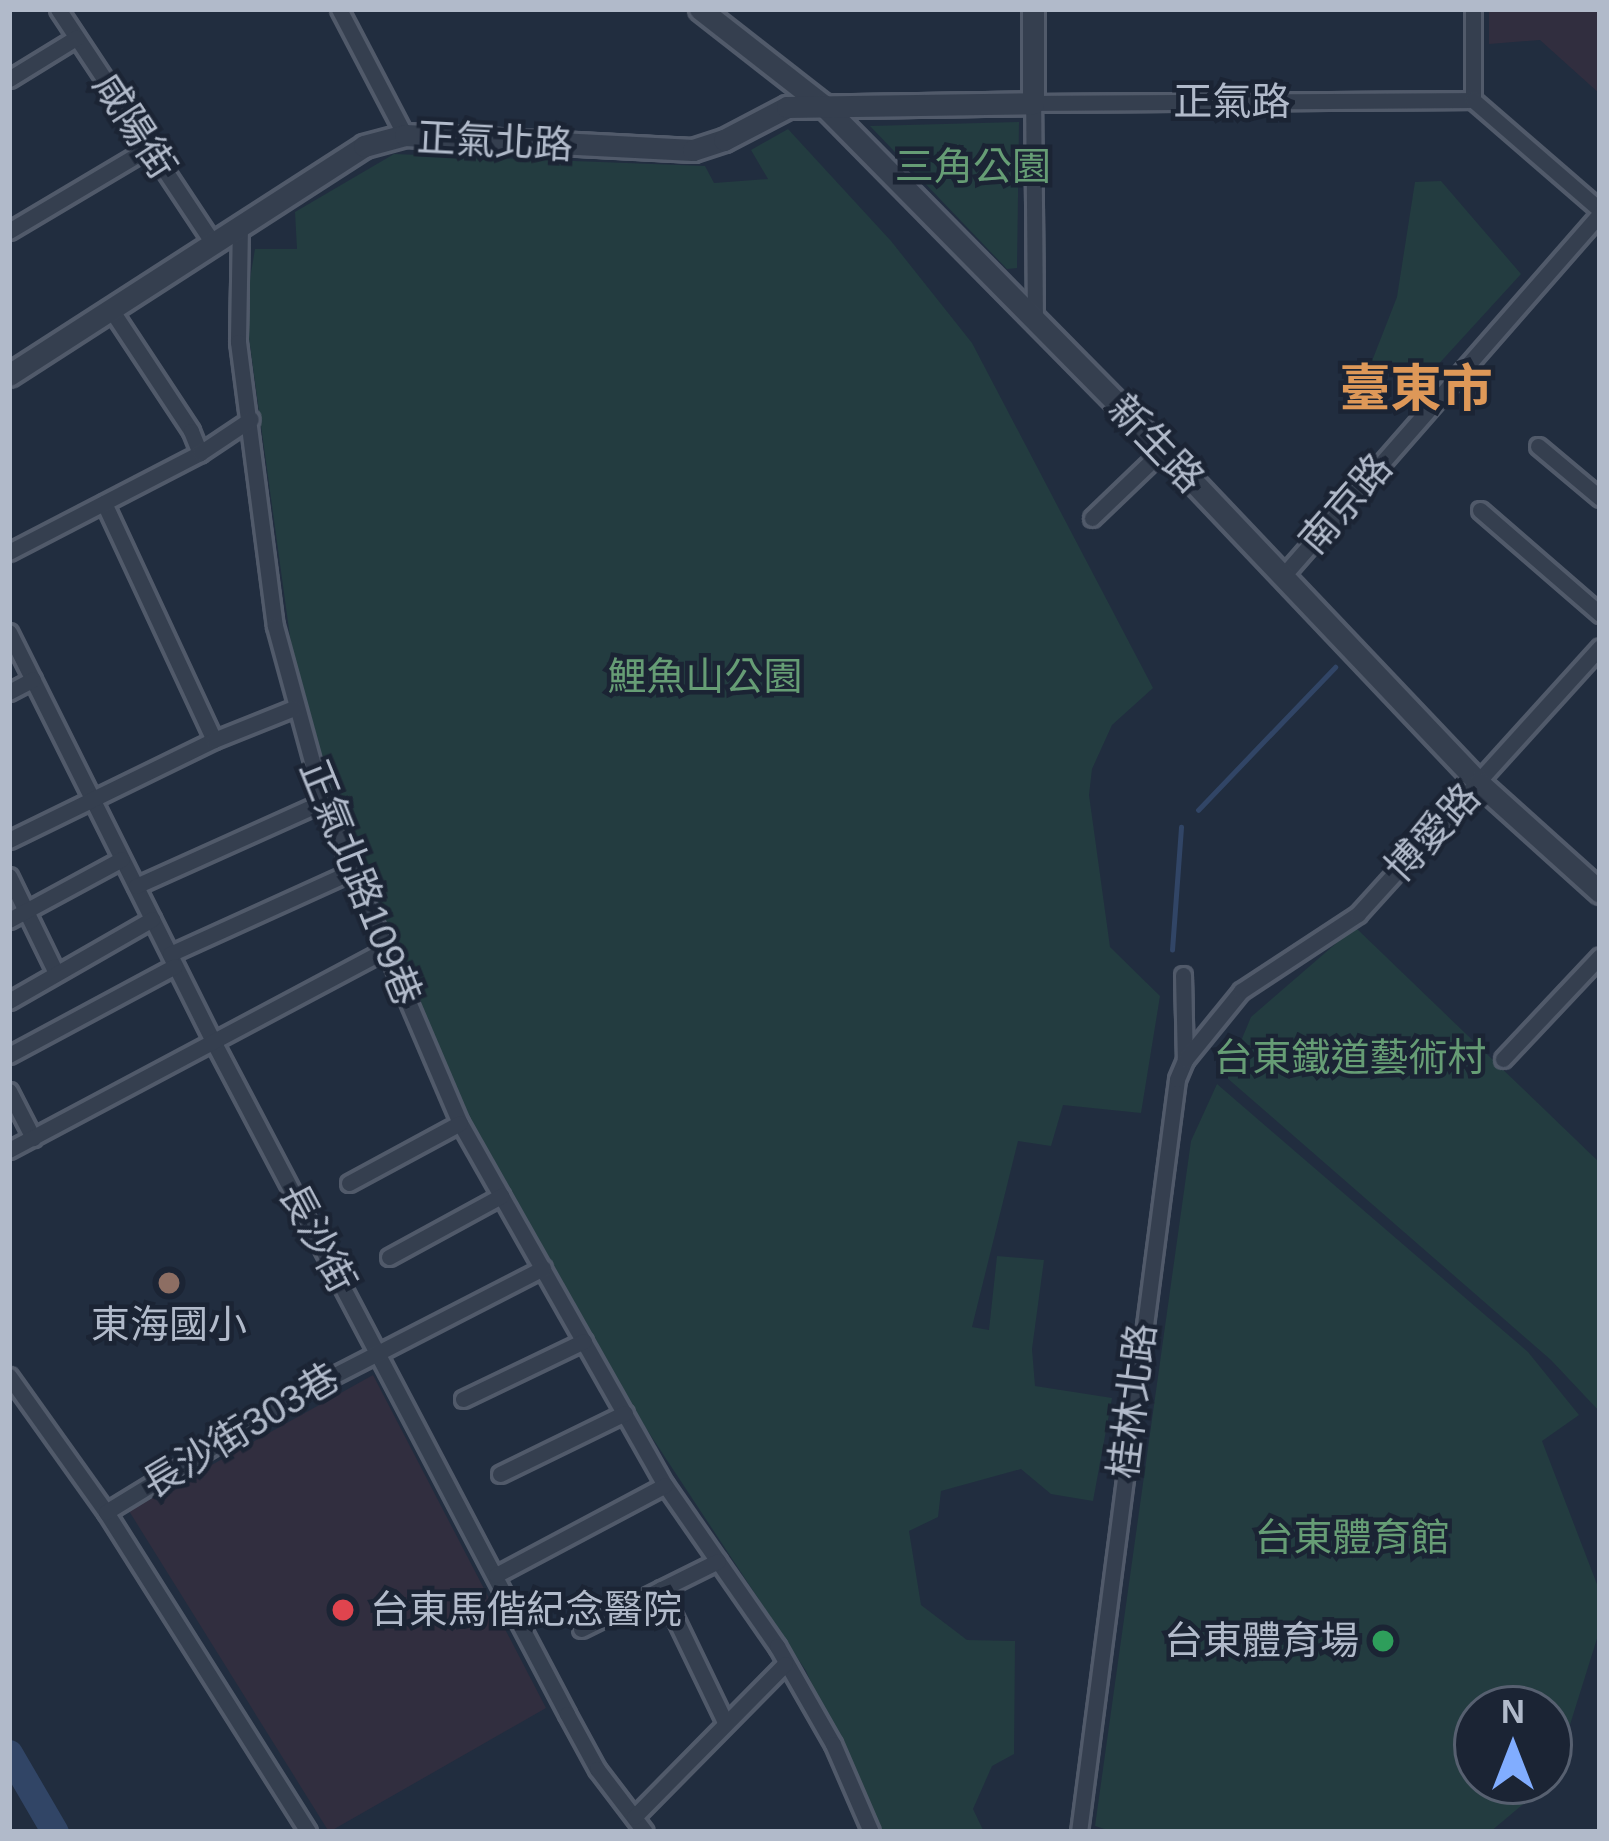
<!DOCTYPE html>
<html>
<head>
<meta charset="utf-8">
<style>
	body { margin:0 }
	#map { position:relative; width:1609px; height:1841px; overflow:hidden; background:#212d3f; font-family:Helvetica,"Noto Sans TC",sans-serif }
	div>[style] { position:absolute }
	[style*='--x'] { left:calc(var(--x)*1px); top:calc(var(--y)*1px); width:calc(var(--w)*1px); rotate:calc(var(--a)*1deg) }
	.medical>* { inset:0; background:#312e3f }
	.green>* { inset:0; background:#233c40 }
	.stream>* { height:4.5px; margin:-2.25px; padding:0 2.25px; transform-origin:2.25px; border-radius:2.25px; background:#314566 }
	.river>* { height:27px; margin:-13.5px; padding:0 13.5px; transform-origin:13.5px; border-radius:13.5px; background:#314566 }
	.roads { filter:drop-shadow(3px 0 #515a6a) drop-shadow(-3px 0 #515a6a) drop-shadow(0 3px #515a6a) drop-shadow(0 -3px #515a6a) }
	.minor>* { height:15px; margin:-7.5px; padding:0 7.5px; transform-origin:7.5px; border-radius:7.5px; background:#353f4f }
	.tertiary>* { height:21px; margin:-10.5px; padding:0 10.5px; transform-origin:10.5px; border-radius:10.5px; background:#353f4f }
	.dots>* { width:33px; height:33px; translate:-50% -50%; box-sizing:border-box; border:6px solid #1b2434; border-radius:50% }
	span { translate:-50% -50%; white-space:nowrap; text-align:center; line-height:1.15; -webkit-text-stroke:9px #1b2434; paint-order:stroke }
	.street-label { font-size:39px; color:#b1baca }
	.park-label { font-size:39px; color:#669d75 }
	.poi-label { font-size:39px; color:#b1baca }
	.left { translate:0 -50%; text-align:left }
	.right { translate:-100% -50%; text-align:right }
	.district-label { font-size:51px; color:#de9858; font-weight:700 }
	.frame { position:absolute; inset:0; border:12px solid #b1baca; pointer-events:none }
	.north { position:absolute; left:1453px; top:1685px; width:120px; height:120px; box-sizing:border-box; background:#1b2434; border:3px solid #576070; border-radius:50%; rotate:0deg; font-size:33px; font-weight:700; line-height:48px; text-align:center; color:#b1baca }
	.north::after { content:''; display:block; margin:auto; width:42px; height:54px; background:#81adff; clip-path:polygon(50% 0,100% 100%,50% 72%,0 100%) }
</style>
</head>
<body>
<div id="map">
	<div class="medical">
		<div style="clip-path:polygon(1489px 9px,1600px 9px,1600px 94px,1540px 40px,1489px 44px)"></div>
		<div style="clip-path:polygon(373px 1375px,546px 1708px,329px 1832px,129px 1511px)"></div>
	</div>
	<div class="green">
		<div style="clip-path:polygon(1019px 122px,1017px 268px,1007px 269px,870px 126px)"></div>
		<div style="clip-path:polygon(788px 129px,891px 241px,972px 343px,1153px 688px,1112px 725px,1092px 769px,1089px 795px,1110px 947px,1160px 996px,1141px 1113px,1063px 1105px,1051px 1146px,1018px 1141px,972px 1327px,989px 1330px,997px 1256px,1044px 1260px,1032px 1349px,1035px 1386px,1112px 1398px,1093px 1501px,1051px 1494px,1021px 1469px,941px 1491px,938px 1517px,909px 1531px,921px 1605px,967px 1640px,1015px 1641px,1014px 1754px,992px 1766px,973px 1809px,984px 1832px,878px 1832px,806px 1671px,622px 1392px,464px 1109px,333px 801px,291px 644px,245px 309px,255px 249px,297px 249px,295px 212px,394px 154px,705px 166px,714px 183px,768px 179px,751px 150px)"></div>
		<div style="clip-path:polygon(1441px 181px,1521px 274px,1424px 380px,1372px 361px,1397px 297px,1415px 182px)"></div>
		<div style="clip-path:polygon(1355px 927px,1600px 1163px,1600px 1412px,1551px 1360px,1226px 1077px,1251px 1017px)"></div>
		<div style="clip-path:polygon(evenodd,1217px 1084px,1528px 1352px,1579px 1415px,1542px 1441px,1600px 1592px,1600px 1629px,1553px 1779px,1490px 1832px,1114px 1832px,1095px 1826px,1191px 1141px,1217px 1084px,1477px 1709px,1549px 1709px,1549px 1781px,1477px 1781px,1477px 1709px)"></div>
	</div>
	<div class="stream">
		<div style="--x:1198;--y:810;--w:198;--a:-46.2"></div>
		<div style="--x:1172;--y:950;--w:123;--a:-85.8"></div>
	</div>
	<div class="river">
		<div style="--x:9;--y:1753;--w:91;--a:59.8"></div>
	</div>
	<div class="roads">
		<div class="minor">
			<div style="--x:58;--y:9;--w:279;--a:56.5"></div>
			<div style="--x:339;--y:9;--w:142;--a:62.4"></div>
			<div style="--x:1473;--y:9;--w:91;--a:90"></div>
			<div style="--x:9;--y:79;--w:79;--a:-31.5"></div>
			<div style="--x:240;--y:224;--w:118;--a:91"></div>
			<div style="--x:238;--y:342;--w:286;--a:82.6"></div>
			<div style="--x:275;--y:626;--w:182;--a:74.7"></div>
			<div style="--x:323;--y:802;--w:349;--a:66.9"></div>
			<div style="--x:460;--y:1123;--w:416;--a:60.5"></div>
			<div style="--x:665;--y:1485;--w:196;--a:55.2"></div>
			<div style="--x:777;--y:1646;--w:113;--a:60.3"></div>
			<div style="--x:833;--y:1744;--w:96;--a:66.6"></div>
			<div style="--x:9;--y:231;--w:161;--a:-30.7"></div>
			<div style="--x:110;--y:308;--w:147;--a:56.6"></div>
			<div style="--x:191;--y:431;--w:24;--a:68"></div>
			<div style="--x:1035;--y:319;--w:216;--a:-90.5"></div>
			<div style="--x:1033;--y:103;--w:440;--a:-0.4"></div>
			<div style="--x:1473;--y:100;--w:168;--a:40.9"></div>
			<div style="--x:1538;--y:446;--w:81;--a:40"></div>
			<div style="--x:104;--y:503;--w:261;--a:65.1"></div>
			<div style="--x:1480;--y:510;--w:159;--a:40.9"></div>
			<div style="--x:1092;--y:518;--w:98;--a:-43.8"></div>
			<div style="--x:9;--y:552;--w:215;--a:-27.4"></div>
			<div style="--x:200;--y:453;--w:61;--a:-33.7"></div>
			<div style="--x:1282;--y:577;--w:483;--a:-48.8"></div>
			<div style="--x:9;--y:632;--w:459;--a:63.5"></div>
			<div style="--x:214;--y:1043;--w:758;--a:62.25"></div>
			<div style="--x:567;--y:1714;--w:63;--a:61.4"></div>
			<div style="--x:597;--y:1769;--w:79;--a:52.7"></div>
			<div style="--x:9;--y:692;--w:27;--a:-28"></div>
			<div style="--x:9;--y:840;--w:228;--a:-26"></div>
			<div style="--x:214;--y:740;--w:86;--a:-21.8"></div>
			<div style="--x:9;--y:876;--w:108;--a:64.1"></div>
			<div style="--x:136;--y:886;--w:205;--a:-24.2"></div>
			<div style="--x:9;--y:920;--w:128;--a:-28.4"></div>
			<div style="--x:170;--y:954;--w:199;--a:-24.4"></div>
			<div style="--x:1183;--y:975;--w:85;--a:88.7"></div>
			<div style="--x:9;--y:1001;--w:165;--a:-29.8"></div>
			<div style="--x:9;--y:1055;--w:188;--a:-28.2"></div>
			<div style="--x:1503;--y:1059;--w:141;--a:-46.7"></div>
			<div style="--x:9;--y:1091;--w:53;--a:62.9"></div>
			<div style="--x:9;--y:1150;--w:424;--a:-28"></div>
			<div style="--x:349;--y:1183;--w:126;--a:-28.4"></div>
			<div style="--x:389;--y:1257;--w:128;--a:-28.6"></div>
			<div style="--x:9;--y:1376;--w:167;--a:54.5"></div>
			<div style="--x:106;--y:1512;--w:378;--a:57.7"></div>
			<div style="--x:463;--y:1399;--w:134;--a:-25.6"></div>
			<div style="--x:500;--y:1474;--w:139;--a:-26"></div>
			<div style="--x:106;--y:1512;--w:230;--a:-31.5"></div>
			<div style="--x:302;--y:1392;--w:271;--a:-27.2"></div>
			<div style="--x:496;--y:1575;--w:191;--a:-28"></div>
			<div style="--x:661;--y:1589;--w:148;--a:64.3"></div>
			<div style="--x:581;--y:1629;--w:153;--a:-26.4"></div>
			<div style="--x:634;--y:1817;--w:215;--a:-45.4"></div>
			<div style="--x:1079;--y:1832;--w:759;--a:-82.58"></div>
			<div style="--x:1177;--y:1079;--w:21;--a:-67"></div>
			<div style="--x:1185;--y:1060;--w:89;--a:-50.9"></div>
			<div style="--x:1241;--y:991;--w:140;--a:-33.3"></div>
			<div style="--x:1358;--y:914;--w:360;--a:-47.8"></div>
		</div>
		<div class="tertiary">
			<div style="--x:700;--y:9;--w:156;--a:38"></div>
			<div style="--x:823;--y:105;--w:484;--a:45.4"></div>
			<div style="--x:1163;--y:450;--w:459;--a:46.5"></div>
			<div style="--x:1479;--y:783;--w:163;--a:42"></div>
			<div style="--x:9;--y:375;--w:422;--a:-32.8"></div>
			<div style="--x:364;--y:146;--w:42;--a:-15"></div>
			<div style="--x:405;--y:135;--w:288;--a:3"></div>
			<div style="--x:693;--y:150;--w:33;--a:-18"></div>
			<div style="--x:724;--y:140;--w:71;--a:-27.6"></div>
			<div style="--x:787;--y:107;--w:246;--a:-0.9"></div>
			<div style="--x:1033;--y:103;--w:94;--a:-90"></div>
		</div>
	</div>
	<div class="dots">
		<div style="left:169px;top:1283px;background:#8d6e63"></div>
		<div style="left:343px;top:1610px;background:#e0444e"></div>
		<div style="left:1383px;top:1641px;background:#2e9e5b"></div>
	</div>
	<div class="street-label">
		<span style="left:1232px;top:102px">正氣路</span>
		<span style="left:134px;top:126px;rotate:57deg">咸陽街</span>
		<span style="left:495px;top:142px;rotate:3deg">正氣北路</span>
		<span style="left:1156px;top:444px;rotate:46deg">新生路</span>
		<span style="left:1346px;top:504px;rotate:-49deg">南京路</span>
		<span style="left:1433px;top:833px;rotate:-47deg">博愛路</span>
		<span style="left:360px;top:883px;rotate:68deg">正氣北路109巷</span>
		<span style="left:317px;top:1238px;rotate:62deg">長沙街</span>
		<span style="left:1133px;top:1401px;rotate:-83deg">桂林北路</span>
		<span style="left:241px;top:1431px;rotate:-31deg">長沙街303巷</span>
	</div>
	<div class="park-label">
		<span style="left:973px;top:167px">三角公園</span>
		<span style="left:705px;top:677px">鯉魚山公園</span>
		<span style="left:1350px;top:1058px">台東鐵道藝術村</span>
		<span style="left:1352px;top:1538px">台東體育館</span>
	</div>
	<div class="poi-label">
		<span style="left:169px;top:1325px">東海國小</span>
		<span class="left" style="left:370px;top:1610px">台東馬偕紀念醫院</span>
		<span class="right" style="left:1359px;top:1641px">台東體育場</span>
	</div>
	<div class="district-label">
		<span style="left:1416px;top:389px">臺東市</span>
	</div>
	<div class="frame"></div>
	<div class="north">N</div>
</div>
</body>
</html>
